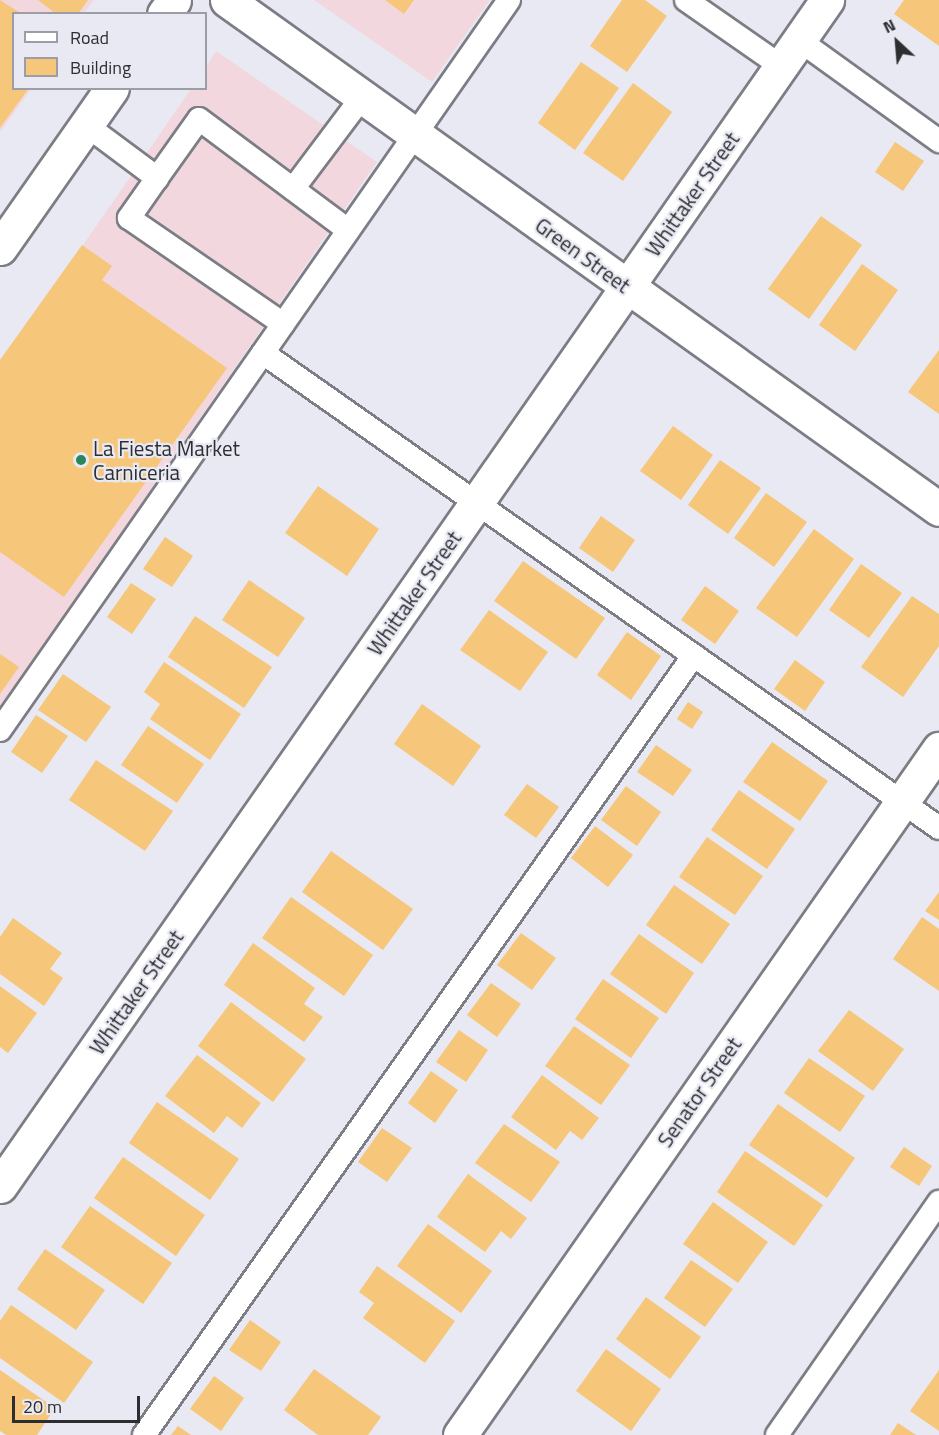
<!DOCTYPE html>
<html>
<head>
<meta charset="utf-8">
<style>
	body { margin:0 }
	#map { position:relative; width:939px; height:1435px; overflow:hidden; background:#e8e9f2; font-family:"Titillium Web",sans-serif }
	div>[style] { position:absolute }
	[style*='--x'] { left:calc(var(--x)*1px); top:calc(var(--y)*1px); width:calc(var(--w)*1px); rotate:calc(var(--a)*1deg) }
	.commercial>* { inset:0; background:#f2d8de }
	.building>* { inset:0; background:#f6c67a }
	.roads { filter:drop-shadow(2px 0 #7c7d85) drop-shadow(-2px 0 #7c7d85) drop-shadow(0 2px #7c7d85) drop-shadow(0 -2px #7c7d85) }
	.lane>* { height:22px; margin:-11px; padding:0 11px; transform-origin:11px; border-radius:11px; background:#fff }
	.street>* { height:33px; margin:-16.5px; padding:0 16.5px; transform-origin:16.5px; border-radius:16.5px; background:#fff }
	.secondary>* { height:33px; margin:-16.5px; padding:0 16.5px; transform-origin:16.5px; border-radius:16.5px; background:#fff }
	.dots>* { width:16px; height:16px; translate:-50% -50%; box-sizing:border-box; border:3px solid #e8e9f2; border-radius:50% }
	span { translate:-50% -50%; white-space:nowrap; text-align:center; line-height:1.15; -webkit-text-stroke:4.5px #e8e9f2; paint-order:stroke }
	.street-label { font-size:21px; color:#2d2e31 }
	.poi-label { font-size:21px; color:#2d2e31 }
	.left { translate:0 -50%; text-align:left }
	.legend { position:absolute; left:12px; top:12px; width:195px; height:78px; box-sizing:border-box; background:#e8e9f2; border:2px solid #9d9ea5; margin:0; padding:8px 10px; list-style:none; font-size:18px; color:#2d2e31 }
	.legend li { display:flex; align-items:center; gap:12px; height:30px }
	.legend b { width:30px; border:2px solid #9d9ea5 }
	.north { position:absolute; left:867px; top:12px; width:60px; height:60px; -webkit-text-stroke:4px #e8e9f2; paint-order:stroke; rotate:334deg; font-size:16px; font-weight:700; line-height:24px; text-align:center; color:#2d2e31 }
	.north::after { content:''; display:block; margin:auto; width:21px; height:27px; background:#2d2e31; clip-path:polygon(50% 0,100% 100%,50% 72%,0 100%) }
	.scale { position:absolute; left:12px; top:1396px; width:128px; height:27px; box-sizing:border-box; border:3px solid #2d2e31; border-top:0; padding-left:8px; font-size:18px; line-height:21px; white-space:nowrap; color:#2d2e31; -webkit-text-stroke:4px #e8e9f2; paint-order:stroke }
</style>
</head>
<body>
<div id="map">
	<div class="commercial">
		<div style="clip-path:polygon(0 0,94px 0,84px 13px,14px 14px,14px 88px,31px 89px,0 132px)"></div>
		<div style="clip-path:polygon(314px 0,490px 0,432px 82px)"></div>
		<div style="clip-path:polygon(216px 51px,377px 162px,0 708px,0 365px,191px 89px,206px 88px,206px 67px)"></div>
	</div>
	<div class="building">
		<div style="clip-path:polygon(0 0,22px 14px,14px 14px,14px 88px,29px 88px,0 128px)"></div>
		<div style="clip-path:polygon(38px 0,88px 0,78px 14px,56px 14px)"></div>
		<div style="clip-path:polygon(385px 0,414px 0,404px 14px)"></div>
		<div style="clip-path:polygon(622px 0,645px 0,667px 16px,627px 72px,590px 46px)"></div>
		<div style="clip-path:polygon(904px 0,939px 0,939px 46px,894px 14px)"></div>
		<div style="clip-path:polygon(581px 62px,619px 88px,575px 150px,538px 123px)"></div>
		<div style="clip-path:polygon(633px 83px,672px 112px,623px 181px,583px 153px)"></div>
		<div style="clip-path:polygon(895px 142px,924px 161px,903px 191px,875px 172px)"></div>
		<div style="clip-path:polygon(821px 216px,862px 245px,809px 319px,768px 289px)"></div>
		<div style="clip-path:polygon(82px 245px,112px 266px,102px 280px,227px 368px,64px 597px,0 552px,0 360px)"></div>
		<div style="clip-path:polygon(862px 264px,898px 290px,855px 351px,819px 325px)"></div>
		<div style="clip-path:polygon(939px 350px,939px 414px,908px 392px)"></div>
		<div style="clip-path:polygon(673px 426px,713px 455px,681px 500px,640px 471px)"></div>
		<div style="clip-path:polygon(720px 460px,761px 488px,728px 534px,688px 505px)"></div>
		<div style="clip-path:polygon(318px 486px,379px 529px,347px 576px,285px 533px)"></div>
		<div style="clip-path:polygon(766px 493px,807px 522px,774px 567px,734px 538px)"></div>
		<div style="clip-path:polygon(601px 516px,635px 540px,613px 572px,579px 548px)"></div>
		<div style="clip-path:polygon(814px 529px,854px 559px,797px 637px,756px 608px)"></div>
		<div style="clip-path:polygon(165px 537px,193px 556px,172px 587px,143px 569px)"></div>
		<div style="clip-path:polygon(523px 561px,605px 618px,576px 659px,494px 601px)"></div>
		<div style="clip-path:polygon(861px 564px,902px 593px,869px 638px,829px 610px)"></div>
		<div style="clip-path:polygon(249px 580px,305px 618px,278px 657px,222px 620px)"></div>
		<div style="clip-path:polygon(131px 583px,156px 599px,132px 634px,107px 617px)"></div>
		<div style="clip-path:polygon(705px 586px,739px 611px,715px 644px,681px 620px)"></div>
		<div style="clip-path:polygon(912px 596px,939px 614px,939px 646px,903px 697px,861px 667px)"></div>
		<div style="clip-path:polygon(489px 610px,548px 652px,520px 691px,460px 650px)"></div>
		<div style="clip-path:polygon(195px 616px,272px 667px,244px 708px,168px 657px)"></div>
		<div style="clip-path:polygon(627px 632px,661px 656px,631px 700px,597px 675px)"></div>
		<div style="clip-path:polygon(0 654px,19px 667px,0 694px)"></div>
		<div style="clip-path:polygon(795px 660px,825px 682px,805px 711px,774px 689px)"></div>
		<div style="clip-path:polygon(164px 662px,241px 714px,210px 760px,150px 719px,160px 704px,144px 692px)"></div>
		<div style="clip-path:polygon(63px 674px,111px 707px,86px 742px,38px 710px)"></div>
		<div style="clip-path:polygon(688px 702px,703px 712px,692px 729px,677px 719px)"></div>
		<div style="clip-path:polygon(422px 704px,481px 746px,453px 786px,394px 744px)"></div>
		<div style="clip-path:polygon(36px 715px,68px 736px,42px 773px,11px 752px)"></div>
		<div style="clip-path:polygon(148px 726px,204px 764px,177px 803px,121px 765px)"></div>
		<div style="clip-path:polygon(772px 742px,828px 781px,800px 821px,743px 782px)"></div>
		<div style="clip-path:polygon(656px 745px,692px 770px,673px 796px,637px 772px)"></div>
		<div style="clip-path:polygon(96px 760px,173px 811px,145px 851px,69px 800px)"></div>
		<div style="clip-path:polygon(527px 784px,559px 807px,536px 838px,504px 815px)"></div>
		<div style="clip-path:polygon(626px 786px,661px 812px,637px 846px,601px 820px)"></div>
		<div style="clip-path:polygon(739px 790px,795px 829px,767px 869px,711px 830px)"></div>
		<div style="clip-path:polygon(595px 826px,633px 855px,608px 887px,571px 858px)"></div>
		<div style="clip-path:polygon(707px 837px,763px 876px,735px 915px,679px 877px)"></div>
		<div style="clip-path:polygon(331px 851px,413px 909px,383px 950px,302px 892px)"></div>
		<div style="clip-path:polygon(674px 885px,730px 924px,702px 964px,646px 925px)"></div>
		<div style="clip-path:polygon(939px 892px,939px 920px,925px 911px)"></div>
		<div style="clip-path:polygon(291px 897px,373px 955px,344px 996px,262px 938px)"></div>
		<div style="clip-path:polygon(922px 917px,939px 929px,939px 991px,893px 959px)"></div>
		<div style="clip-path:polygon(13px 918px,62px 953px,50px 969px,63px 978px,44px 1006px,0 974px,0 937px)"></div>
		<div style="clip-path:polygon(521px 933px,556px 958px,532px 990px,497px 965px)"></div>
		<div style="clip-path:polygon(639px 934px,694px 973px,666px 1014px,610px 974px)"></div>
		<div style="clip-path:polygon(253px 943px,315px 988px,304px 1004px,323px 1017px,304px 1042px,224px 985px)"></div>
		<div style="clip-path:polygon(603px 979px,659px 1018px,631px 1058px,575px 1019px)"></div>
		<div style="clip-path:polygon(491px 983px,521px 1004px,497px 1037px,467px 1015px)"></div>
		<div style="clip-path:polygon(0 986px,37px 1013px,8px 1053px,0 1047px)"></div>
		<div style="clip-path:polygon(231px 1002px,306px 1059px,273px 1102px,198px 1046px)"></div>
		<div style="clip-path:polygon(849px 1010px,904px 1049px,873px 1091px,818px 1051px)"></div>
		<div style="clip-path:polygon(574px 1026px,630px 1065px,601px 1105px,545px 1066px)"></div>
		<div style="clip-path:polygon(459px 1030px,488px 1050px,466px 1082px,436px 1062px)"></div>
		<div style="clip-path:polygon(197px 1055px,261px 1103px,242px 1128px,227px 1116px,214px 1133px,165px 1096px)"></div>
		<div style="clip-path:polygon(809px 1058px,865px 1096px,840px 1132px,784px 1093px)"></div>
		<div style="clip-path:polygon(431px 1071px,458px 1090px,435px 1123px,408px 1103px)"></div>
		<div style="clip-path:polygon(542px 1075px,599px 1118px,582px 1140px,570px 1131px,556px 1150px,511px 1117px)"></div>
		<div style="clip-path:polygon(157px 1102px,239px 1159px,210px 1200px,129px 1143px)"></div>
		<div style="clip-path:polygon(778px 1104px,855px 1158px,827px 1198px,749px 1145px)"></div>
		<div style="clip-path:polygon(504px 1124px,560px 1162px,531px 1202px,475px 1163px)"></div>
		<div style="clip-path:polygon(382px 1128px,412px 1148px,387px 1182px,358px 1162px)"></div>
		<div style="clip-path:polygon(904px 1147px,932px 1166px,919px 1186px,890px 1167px)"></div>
		<div style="clip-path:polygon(745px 1151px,823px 1205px,794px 1246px,717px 1192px)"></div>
		<div style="clip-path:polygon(123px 1157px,205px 1215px,176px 1256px,94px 1198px)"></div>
		<div style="clip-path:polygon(468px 1174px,527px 1218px,511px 1239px,501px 1231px,485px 1252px,437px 1217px)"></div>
		<div style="clip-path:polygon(713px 1202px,768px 1242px,738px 1283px,683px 1244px)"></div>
		<div style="clip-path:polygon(90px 1206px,172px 1263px,143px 1304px,61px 1247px)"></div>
		<div style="clip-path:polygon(428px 1224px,492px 1271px,461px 1313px,397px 1266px)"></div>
		<div style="clip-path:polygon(45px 1249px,105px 1290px,76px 1330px,17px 1289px)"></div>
		<div style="clip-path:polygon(691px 1260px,733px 1289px,705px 1327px,664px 1298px)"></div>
		<div style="clip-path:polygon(377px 1266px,455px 1321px,425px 1363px,363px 1318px,374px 1303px,359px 1292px)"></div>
		<div style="clip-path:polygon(646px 1297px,701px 1337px,670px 1379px,616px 1339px)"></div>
		<div style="clip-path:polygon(11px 1305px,93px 1362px,64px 1403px,0 1358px,0 1321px)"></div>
		<div style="clip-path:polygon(250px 1320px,281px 1342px,261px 1371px,229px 1350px)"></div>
		<div style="clip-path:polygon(606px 1349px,661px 1389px,631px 1431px,576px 1391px)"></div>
		<div style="clip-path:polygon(314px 1369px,381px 1417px,368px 1435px,318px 1435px,284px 1410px)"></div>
		<div style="clip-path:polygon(0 1370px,55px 1408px,37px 1435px,6px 1435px,0 1431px)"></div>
		<div style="clip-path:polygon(939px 1370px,939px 1431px,910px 1411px)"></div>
		<div style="clip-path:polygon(214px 1376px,244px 1398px,221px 1431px,190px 1409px)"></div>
		<div style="clip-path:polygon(898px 1423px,916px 1435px,890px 1435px)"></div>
		<div style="clip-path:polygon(178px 1426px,191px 1435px,171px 1435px)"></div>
	</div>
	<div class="roads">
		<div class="lane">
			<div style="--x:686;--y:0;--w:116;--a:34.8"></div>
			<div style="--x:799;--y:40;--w:173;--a:35.8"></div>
			<div style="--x:86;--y:125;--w:89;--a:36.7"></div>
			<div style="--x:157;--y:178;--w:72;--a:-54.6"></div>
			<div style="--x:199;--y:119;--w:186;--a:36.7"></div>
			<div style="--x:157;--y:178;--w:49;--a:125"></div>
			<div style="--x:129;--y:218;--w:187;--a:34.5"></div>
			<div style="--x:293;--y:189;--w:115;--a:-53.1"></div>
			<div style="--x:263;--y:353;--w:826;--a:35.09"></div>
			<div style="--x:0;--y:730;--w:890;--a:-55.11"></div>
			<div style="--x:144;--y:1435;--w:954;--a:-54.81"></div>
			<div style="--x:777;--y:1435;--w:284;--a:-55.2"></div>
		</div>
		<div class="street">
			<div style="--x:227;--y:0;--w:875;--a:35.56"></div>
			<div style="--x:0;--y:1186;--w:1446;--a:-55.11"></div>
			<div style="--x:460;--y:1435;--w:837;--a:-55.08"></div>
		</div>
		<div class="secondary">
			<div style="--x:164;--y:14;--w:17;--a:-54"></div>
			<div style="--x:0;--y:248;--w:195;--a:-55"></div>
		</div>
	</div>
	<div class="dots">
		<div style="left:81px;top:460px;background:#2a855a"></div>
	</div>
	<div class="street-label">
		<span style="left:692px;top:194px;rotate:-55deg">Whittaker Street</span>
		<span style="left:583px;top:255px;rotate:36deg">Green Street</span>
		<span style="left:414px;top:593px;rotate:-55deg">Whittaker Street</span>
		<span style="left:136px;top:992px;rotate:-55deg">Whittaker Street</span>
		<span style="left:699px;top:1092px;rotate:-55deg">Senator Street</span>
	</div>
	<div class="poi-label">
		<span class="left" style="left:93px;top:460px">La Fiesta Market<br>Carniceria</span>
	</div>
	<ul class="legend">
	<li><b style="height:8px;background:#fff"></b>Road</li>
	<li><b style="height:16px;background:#f6c67a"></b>Building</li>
	</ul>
	<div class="north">N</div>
	<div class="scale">20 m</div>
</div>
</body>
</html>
